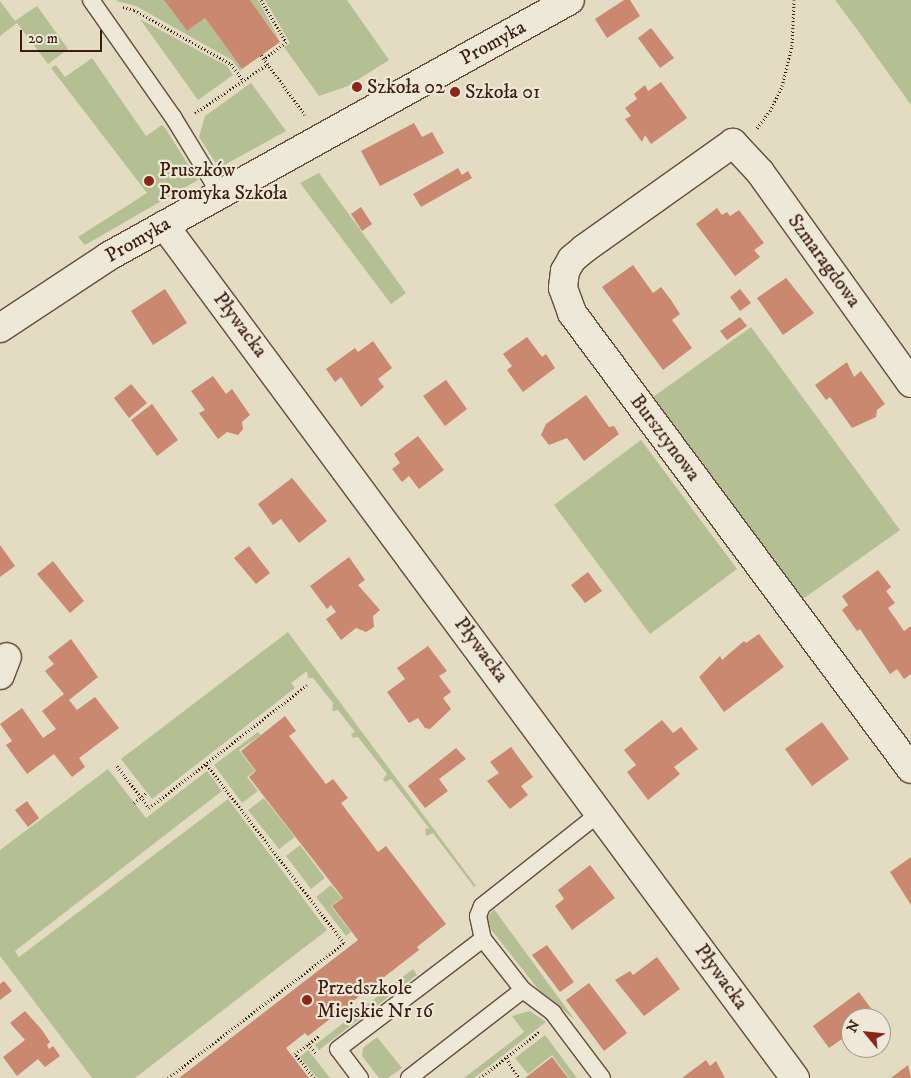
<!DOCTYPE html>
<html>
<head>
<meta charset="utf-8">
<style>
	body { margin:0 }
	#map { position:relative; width:911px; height:1078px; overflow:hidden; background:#e3dcc2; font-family:"IM FELL DW Pica",serif }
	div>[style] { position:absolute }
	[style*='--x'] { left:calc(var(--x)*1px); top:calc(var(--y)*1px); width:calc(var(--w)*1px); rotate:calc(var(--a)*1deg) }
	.green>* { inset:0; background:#b4c093 }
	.building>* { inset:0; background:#c9886f }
	.path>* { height:3px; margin-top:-1.5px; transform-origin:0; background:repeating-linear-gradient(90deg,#3d1c0f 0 1px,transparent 0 3.5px) }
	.roads { filter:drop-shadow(1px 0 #664c3c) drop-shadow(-1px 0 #664c3c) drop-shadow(0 1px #664c3c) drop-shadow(0 -1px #664c3c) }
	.service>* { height:16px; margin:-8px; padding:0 8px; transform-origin:8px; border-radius:8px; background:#ede8d7 }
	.minor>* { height:28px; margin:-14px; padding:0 14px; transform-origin:14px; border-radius:14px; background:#ede8d7 }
	.tertiary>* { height:28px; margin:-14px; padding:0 14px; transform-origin:14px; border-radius:14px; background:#ede8d7 }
	.dots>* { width:14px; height:14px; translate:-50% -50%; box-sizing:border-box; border:2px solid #ede8d7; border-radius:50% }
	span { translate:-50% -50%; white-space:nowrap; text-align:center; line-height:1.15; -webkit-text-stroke:4.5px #ede8d7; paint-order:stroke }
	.street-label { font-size:20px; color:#3d1c0f }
	.poi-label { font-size:20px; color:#3d1c0f }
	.left { translate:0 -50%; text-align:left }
	.north { position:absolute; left:841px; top:1008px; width:50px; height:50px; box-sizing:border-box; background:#ede8d7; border:1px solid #a79687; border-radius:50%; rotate:298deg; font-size:14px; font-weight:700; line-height:20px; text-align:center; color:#3d1c0f }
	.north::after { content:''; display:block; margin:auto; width:18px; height:22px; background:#8f2418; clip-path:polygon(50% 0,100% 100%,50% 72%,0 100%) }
	.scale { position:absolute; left:20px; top:30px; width:82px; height:22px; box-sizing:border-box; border:2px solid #3d1c0f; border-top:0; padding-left:6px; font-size:15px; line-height:18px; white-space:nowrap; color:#3d1c0f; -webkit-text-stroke:4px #ede8d7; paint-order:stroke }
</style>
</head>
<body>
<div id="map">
	<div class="green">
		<div style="clip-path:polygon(118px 0,164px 0,187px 31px,205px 18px,242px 69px,240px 71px,232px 60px,136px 6px,116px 1px)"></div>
		<div style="clip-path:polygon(250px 0,258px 0,280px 41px)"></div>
		<div style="clip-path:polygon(265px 0,347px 0,389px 60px,348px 86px,319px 96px,284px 47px,290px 43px)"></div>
		<div style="clip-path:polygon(835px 0,911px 0,911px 105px,856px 28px)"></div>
		<div style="clip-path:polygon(0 1px,15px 21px,37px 6px,68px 49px,48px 64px,17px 23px,0 36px)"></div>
		<div style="clip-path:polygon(140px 19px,227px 66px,233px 75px,198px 100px)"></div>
		<div style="clip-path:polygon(92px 58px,146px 136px,162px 125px,165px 128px,198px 180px,85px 245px,78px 237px,147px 193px,51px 68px,56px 65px,65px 77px)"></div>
		<div style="clip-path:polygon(251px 83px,286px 131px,219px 168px,199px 137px,205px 116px)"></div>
		<div style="clip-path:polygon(319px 173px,406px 293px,391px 304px,300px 183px)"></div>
		<div style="clip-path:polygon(751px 327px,900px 530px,803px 599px,653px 397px)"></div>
		<div style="clip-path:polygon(641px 440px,737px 569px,650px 634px,554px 505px)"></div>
		<div style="clip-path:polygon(288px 632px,476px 886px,474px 887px,433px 833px,426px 836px,425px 829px,429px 828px,391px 779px,385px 782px,383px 779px,387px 774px,358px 737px,353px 738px,351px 734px,355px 732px,338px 710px,332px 711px,333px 703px,313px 678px,308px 678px,307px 671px,291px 683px,295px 688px,152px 799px,121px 759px)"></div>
		<div style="clip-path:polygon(258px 732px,261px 735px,239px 750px,255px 771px,247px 777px,258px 791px,242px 803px,214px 765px)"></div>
		<div style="clip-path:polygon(108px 769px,146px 818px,207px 771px,222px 791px,15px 951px,19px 957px,228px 799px,327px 930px,135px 1078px,92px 1078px,0 956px,0 850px)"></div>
		<div style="clip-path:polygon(264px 798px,295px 837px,279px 849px,248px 810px)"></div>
		<div style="clip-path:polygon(300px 845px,325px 878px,311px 889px,286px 856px)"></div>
		<div style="clip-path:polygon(331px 885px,342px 898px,331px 906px,351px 932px,346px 936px,316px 897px)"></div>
		<div style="clip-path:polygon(494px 909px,575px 1020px,538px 989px,489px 927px,487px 918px)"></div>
		<div style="clip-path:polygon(413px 969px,417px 975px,319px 1050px,315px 1045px)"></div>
		<div style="clip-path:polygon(530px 1011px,546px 1022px,474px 1078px,464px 1078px,524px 1032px,512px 1016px)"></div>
		<div style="clip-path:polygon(545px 1035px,577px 1078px,569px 1078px,552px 1055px,528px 1074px,515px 1058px)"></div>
		<div style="clip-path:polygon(377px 1037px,402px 1068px,388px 1078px,379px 1078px,362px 1056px,363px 1048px)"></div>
		<div style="clip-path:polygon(308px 1050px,330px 1078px,317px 1078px,300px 1057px)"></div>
	</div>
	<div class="building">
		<div style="clip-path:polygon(164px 0,250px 0,280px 42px,242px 69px,205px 18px,187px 31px)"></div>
		<div style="clip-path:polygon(624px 0,630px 0,640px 16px,607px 38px,595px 19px)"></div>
		<div style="clip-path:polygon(651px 28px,674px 58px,660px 68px,638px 38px)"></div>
		<div style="clip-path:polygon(661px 82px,687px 118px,651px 144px,645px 135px,642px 142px,625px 119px,631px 116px,625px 108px,637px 99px,634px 94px,645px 85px,648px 91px)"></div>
		<div style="clip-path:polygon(414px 123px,422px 137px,432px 132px,444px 153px,380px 186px,361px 151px)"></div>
		<div style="clip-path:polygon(458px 168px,462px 175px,468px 171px,472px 178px,421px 207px,413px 194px)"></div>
		<div style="clip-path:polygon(153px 175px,156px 182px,146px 188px,142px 181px)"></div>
		<div style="clip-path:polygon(361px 207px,372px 224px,362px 231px,351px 214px)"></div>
		<div style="clip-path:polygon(717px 208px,722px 215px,727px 212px,730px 216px,739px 210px,764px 243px,754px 250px,760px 257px,735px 276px,696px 224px)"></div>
		<div style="clip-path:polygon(633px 265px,653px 293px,661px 287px,671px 300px,680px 314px,672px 320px,692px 348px,663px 370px,602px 287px)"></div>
		<div style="clip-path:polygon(786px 278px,814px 313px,783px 335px,757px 298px)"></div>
		<div style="clip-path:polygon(165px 289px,187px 323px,153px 345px,131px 311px)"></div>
		<div style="clip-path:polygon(740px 289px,751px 303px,740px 311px,730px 297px)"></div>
		<div style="clip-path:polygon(740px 317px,747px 326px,727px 340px,720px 331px)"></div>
		<div style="clip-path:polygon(527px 337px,542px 357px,546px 354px,555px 368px,523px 392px,507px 370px,512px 366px,503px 354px)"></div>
		<div style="clip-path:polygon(373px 341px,392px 368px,378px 379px,384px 387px,361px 407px,341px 377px,335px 382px,326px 369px,355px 348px,358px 352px)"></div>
		<div style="clip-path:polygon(847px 362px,854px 377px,861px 371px,885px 404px,877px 410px,876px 417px,852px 428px,830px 397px,826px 400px,815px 385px)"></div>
		<div style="clip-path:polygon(213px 376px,226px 394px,232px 389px,250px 415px,242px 422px,243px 429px,238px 435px,227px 432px,218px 439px,199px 413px,205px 410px,191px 391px)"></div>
		<div style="clip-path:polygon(446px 380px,467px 409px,445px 426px,423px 396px)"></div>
		<div style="clip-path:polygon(131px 384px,147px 403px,129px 418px,114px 398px)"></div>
		<div style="clip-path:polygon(586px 395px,609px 427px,614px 426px,619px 434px,584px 461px,567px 438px,549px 445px,541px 435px,546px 424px)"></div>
		<div style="clip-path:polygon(152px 404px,178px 440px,157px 456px,131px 420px)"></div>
		<div style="clip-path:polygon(418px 436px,444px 470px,419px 489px,409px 476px,402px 482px,392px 469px,400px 463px,394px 454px)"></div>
		<div style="clip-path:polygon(292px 478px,327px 521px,299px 543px,281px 519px,273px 525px,258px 504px)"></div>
		<div style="clip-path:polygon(0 545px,15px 566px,0 577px)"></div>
		<div style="clip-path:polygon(249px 546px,270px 573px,256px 584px,234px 558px)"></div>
		<div style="clip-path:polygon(349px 557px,365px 580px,358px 585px,380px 610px,373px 616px,374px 627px,366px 632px,356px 628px,341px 640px,326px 619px,336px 612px,331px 605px,327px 609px,310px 586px)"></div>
		<div style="clip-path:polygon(53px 561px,84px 601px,70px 613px,37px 574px)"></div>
		<div style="clip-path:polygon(878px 570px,891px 587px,886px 591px,895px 603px,888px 608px,904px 631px,911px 626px,911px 674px,904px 679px,897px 669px,890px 674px,860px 629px,857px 631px,842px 610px,848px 605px,842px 596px)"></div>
		<div style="clip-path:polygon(588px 572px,602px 591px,585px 603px,571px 585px)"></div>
		<div style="clip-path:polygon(759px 634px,784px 667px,724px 712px,699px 677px,720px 656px,722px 660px,744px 641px,746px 643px)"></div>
		<div style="clip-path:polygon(71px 639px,98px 677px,69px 700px,77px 710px,95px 697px,119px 728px,79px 758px,85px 767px,72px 777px,54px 754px,27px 774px,6px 745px,12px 741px,0 724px,22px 708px,43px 738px,56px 729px,42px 711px,64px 694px,45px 671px,54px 664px,48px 657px)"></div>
		<div style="clip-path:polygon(428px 646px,447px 671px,439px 676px,451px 692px,443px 698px,451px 709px,430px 729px,425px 728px,418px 718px,409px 723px,387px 692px,405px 679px,397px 668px)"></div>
		<div style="clip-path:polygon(285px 716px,296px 731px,289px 736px,326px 784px,333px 779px,348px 798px,341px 803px,378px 852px,386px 846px,446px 924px,417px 947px,419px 950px,308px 1036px,305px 1033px,286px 1048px,309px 1078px,179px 1078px,358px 940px,332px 906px,343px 898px,249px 777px,256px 771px,241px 751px)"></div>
		<div style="clip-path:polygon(662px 720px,673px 733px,681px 727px,698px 749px,674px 767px,680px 774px,648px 800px,627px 772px,636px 765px,624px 750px)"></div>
		<div style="clip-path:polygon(822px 722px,849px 759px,812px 786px,785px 749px)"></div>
		<div style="clip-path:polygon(511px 747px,533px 777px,521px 786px,528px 795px,510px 809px,487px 781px,499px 773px,490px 762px)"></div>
		<div style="clip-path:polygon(456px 748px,466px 759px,439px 779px,448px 791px,425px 808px,408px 786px)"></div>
		<div style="clip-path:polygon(27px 801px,39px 818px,28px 827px,15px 810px)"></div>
		<div style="clip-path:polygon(911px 857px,911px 905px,890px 872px)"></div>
		<div style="clip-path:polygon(590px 865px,615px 898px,572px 930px,555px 906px,564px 899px,558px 890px)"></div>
		<div style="clip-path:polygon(547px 945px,574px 982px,560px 992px,532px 955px)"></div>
		<div style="clip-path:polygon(657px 957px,680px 989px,644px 1016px,615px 980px,630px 971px,633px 975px)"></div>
		<div style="clip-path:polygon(4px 981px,12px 991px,0 1000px,0 984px)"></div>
		<div style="clip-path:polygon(589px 983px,627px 1033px,604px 1051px,566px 1000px)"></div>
		<div style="clip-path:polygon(859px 992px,878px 1018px,851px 1018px,851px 1041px,848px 1043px,845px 1037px,829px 1048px,813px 1026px)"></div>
		<div style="clip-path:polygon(25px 1011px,42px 1030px,50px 1042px,47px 1045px,49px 1049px,53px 1046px,60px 1056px,45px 1067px,38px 1059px,17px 1076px,3px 1057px,25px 1040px,10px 1023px)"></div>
		<div style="clip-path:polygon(552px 1057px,568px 1078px,525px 1078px)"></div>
		<div style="clip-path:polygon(706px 1060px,710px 1066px,716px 1061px,725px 1078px,682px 1078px)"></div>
		<div style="clip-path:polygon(908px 1065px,911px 1078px,891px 1078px)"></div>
	</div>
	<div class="path">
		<div style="--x:261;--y:0;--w:49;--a:59.2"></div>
		<div style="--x:286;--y:42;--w:28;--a:142"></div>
		<div style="--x:123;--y:7;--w:11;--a:15"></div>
		<div style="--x:134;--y:10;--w:111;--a:29.1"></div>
		<div style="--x:231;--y:64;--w:20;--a:53"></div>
		<div style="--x:261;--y:55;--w:74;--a:53.7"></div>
		<div style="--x:195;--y:113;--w:88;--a:-33.9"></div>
		<div style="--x:757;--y:128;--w:21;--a:-53"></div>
		<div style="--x:770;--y:111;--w:28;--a:-64"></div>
		<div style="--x:782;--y:86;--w:41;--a:-76"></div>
		<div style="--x:792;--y:46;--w:46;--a:-87.5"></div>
		<div style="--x:117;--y:766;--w:53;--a:52.7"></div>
		<div style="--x:149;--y:808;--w:200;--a:-37.9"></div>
		<div style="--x:134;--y:803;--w:17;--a:-40"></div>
		<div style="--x:308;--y:1044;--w:13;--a:51"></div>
		<div style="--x:506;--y:1058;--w:24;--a:57"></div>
		<div style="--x:168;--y:1078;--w:222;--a:-37.5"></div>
		<div style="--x:344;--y:943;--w:226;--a:-127.6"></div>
		<div style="--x:314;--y:1078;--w:31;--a:-128"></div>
		<div style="--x:295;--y:1054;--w:31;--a:-37"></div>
		<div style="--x:480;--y:1078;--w:76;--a:-38.1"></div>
	</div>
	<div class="roads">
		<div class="service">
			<div style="--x:91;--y:0;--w:143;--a:55"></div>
			<div style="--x:173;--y:117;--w:90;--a:58.6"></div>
			<div style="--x:601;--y:812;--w:152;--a:141.7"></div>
			<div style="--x:482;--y:906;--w:11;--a:112"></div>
			<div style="--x:478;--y:916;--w:24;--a:78"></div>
			<div style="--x:483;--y:939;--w:65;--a:51.9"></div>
			<div style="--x:523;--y:990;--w:38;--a:37"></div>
			<div style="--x:553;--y:1013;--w:81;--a:53"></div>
			<div style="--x:360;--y:1078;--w:36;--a:-127"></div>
			<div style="--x:338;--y:1049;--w:182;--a:-37.2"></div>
			<div style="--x:409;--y:1078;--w:144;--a:-37.7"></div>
		</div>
		<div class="minor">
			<div style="--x:164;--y:225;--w:1061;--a:53.51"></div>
			<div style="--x:911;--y:383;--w:259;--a:-125.6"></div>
			<div style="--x:760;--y:172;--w:40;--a:-133"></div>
			<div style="--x:733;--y:143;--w:183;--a:144.6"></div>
			<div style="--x:584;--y:249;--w:16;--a:140"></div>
			<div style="--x:572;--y:259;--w:14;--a:120"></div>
			<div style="--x:565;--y:271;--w:17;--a:97"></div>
			<div style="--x:563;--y:288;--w:27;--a:70"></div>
			<div style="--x:572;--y:313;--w:568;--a:53.37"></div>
			<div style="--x:0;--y:675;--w:19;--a:-69"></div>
		</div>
		<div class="tertiary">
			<div style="--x:0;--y:328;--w:131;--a:-33.4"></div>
			<div style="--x:109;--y:256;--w:527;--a:-29.04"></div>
		</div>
	</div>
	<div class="dots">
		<div style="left:357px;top:87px;background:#8f2418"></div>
		<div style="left:455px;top:92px;background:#8f2418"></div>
		<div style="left:149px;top:181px;background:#8f2418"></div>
		<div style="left:307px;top:1000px;background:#8f2418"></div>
	</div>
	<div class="street-label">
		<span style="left:493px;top:43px;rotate:-29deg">Promyka</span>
		<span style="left:138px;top:240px;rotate:-30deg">Promyka</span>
		<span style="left:824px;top:261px;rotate:54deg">Szmaragdowa</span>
		<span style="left:240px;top:325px;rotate:53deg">Pływacka</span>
		<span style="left:665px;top:438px;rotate:53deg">Bursztynowa</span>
		<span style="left:481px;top:650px;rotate:53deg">Pływacka</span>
		<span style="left:721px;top:977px;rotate:54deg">Pływacka</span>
	</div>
	<div class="poi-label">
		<span class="left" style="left:367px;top:87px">Szkoła 02</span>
		<span class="left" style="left:465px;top:92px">Szkoła 01</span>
		<span class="left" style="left:159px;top:182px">Pruszków<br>Promyka Szkoła</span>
		<span class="left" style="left:317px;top:1000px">Przedszkole<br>Miejskie Nr 16</span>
	</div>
	<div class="north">N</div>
	<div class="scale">20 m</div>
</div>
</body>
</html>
